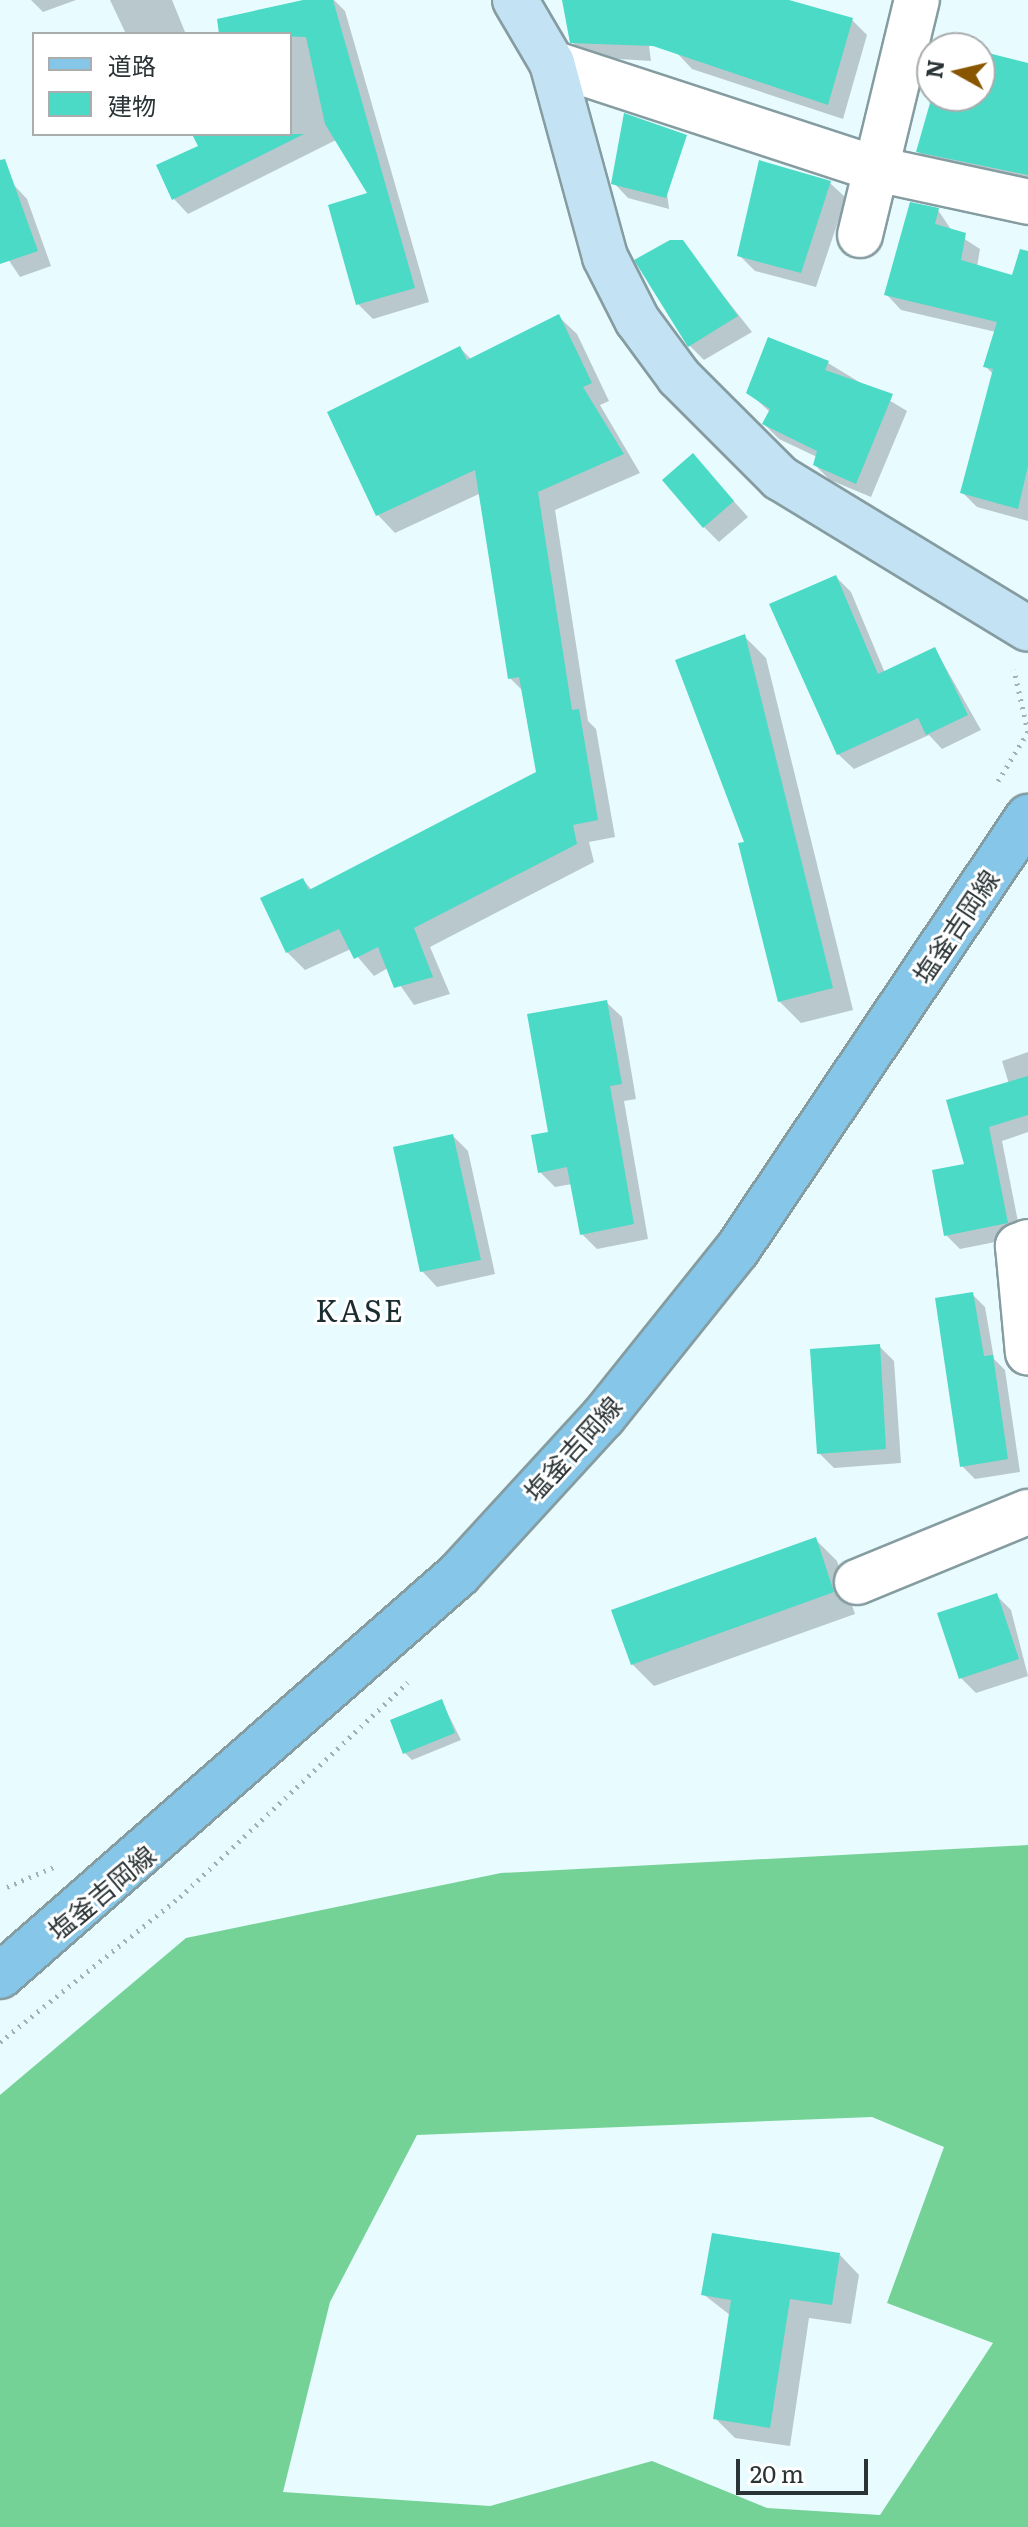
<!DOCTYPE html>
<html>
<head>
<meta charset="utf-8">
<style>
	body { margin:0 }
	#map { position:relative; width:1028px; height:2527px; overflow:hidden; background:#e8fbff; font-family:Literata,"Noto Sans JP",serif }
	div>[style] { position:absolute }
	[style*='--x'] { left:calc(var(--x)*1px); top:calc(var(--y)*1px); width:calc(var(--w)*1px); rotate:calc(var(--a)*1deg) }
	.forest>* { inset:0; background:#75d296 }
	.shadow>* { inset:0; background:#0003 }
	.building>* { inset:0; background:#4adac6 }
	.path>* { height:5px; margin-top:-2.5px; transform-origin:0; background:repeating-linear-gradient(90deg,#a2b1b4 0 2px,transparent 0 8px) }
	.roads { filter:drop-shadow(2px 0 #859ca0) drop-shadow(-2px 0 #859ca0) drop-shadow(0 2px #859ca0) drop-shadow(0 -2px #859ca0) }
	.street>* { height:44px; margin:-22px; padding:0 22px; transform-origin:22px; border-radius:22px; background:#fff }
	.secondary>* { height:44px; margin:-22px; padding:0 22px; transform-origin:22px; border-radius:22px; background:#c3e2f4 }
	.primary>* { height:44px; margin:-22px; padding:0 22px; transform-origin:22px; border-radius:22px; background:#86c6e9 }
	span { translate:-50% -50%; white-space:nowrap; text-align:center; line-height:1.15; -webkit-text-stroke:6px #fff; paint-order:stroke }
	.street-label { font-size:26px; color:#2a3335 }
	.quarter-label { font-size:30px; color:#1a2d31; letter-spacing:2px }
	.legend { position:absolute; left:32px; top:32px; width:260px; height:104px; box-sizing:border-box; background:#fff; border:2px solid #aaadae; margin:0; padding:10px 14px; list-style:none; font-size:24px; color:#2a3335 }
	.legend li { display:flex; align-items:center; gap:16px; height:40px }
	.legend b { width:40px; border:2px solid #aaadae }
	.north { position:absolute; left:916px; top:32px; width:80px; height:80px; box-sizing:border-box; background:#fff; border:2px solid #aaadae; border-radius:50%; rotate:278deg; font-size:22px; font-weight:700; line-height:32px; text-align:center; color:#2a3335 }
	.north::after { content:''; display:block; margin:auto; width:28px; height:36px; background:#895600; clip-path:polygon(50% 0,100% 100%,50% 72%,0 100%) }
	.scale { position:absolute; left:736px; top:2459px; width:132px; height:36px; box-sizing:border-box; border:4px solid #2a3335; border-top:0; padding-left:10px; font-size:24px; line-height:28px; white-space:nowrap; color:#2a3335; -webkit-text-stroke:6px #fff; paint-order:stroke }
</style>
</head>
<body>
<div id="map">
	<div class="forest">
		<div style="clip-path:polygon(evenodd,1028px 1845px,1028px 2527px,0 2527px,0 2095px,186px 1938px,501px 1873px,1028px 1845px,872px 2117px,944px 2147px,887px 2303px,993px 2343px,880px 2515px,767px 2508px,652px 2461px,490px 2506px,283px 2492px,330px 2302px,417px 2135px,872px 2117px)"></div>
	</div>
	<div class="shadow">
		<div style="clip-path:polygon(31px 0,76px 0,43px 12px)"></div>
		<div style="clip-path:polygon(110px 0,172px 0,185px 32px,126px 34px)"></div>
		<div style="clip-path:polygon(312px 0,334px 0,345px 11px,429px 302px,373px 319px,358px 304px,370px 195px,340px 138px,188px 214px,174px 199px,200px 147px,194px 134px,290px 134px,290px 34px)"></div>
		<div style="clip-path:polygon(564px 0,643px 0,651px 61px,587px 57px,572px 42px)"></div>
		<div style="clip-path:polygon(686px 0,781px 0,852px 20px,867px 35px,843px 119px,692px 69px,677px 53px)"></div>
		<div style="clip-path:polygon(980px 53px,1028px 65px,1028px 187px,933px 167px,918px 151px,934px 96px,980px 96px)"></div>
		<div style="clip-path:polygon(660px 137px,669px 209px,628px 198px,613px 182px)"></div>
		<div style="clip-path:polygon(12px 183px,27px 199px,51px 266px,20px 277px,0 247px,0 188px)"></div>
		<div style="clip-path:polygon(830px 183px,846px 198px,816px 287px,755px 271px,740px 256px)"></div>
		<div style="clip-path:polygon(938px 210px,952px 231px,980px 249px,977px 267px,1028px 282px,1028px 521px,977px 507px,962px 492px,994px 375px,986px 367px,996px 332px,901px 310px,887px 295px)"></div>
		<div style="clip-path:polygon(682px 243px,752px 332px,704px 360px,689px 345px)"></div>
		<div style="clip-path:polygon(559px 317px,577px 334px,609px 401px,600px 405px,640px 473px,555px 510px,588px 721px,596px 729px,615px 837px,589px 842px,594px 862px,430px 947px,450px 994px,414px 1005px,388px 968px,374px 976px,351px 949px,305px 970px,287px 952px,303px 880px,312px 890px,538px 773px,524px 692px,510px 678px,481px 493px,395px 533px,378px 515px,330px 413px,460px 348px,472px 360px)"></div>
		<div style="clip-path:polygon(828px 363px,907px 411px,871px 497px,830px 480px,815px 465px,817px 457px,779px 439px,764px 424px,770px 412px,748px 392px)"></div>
		<div style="clip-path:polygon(693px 456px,748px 517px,719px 542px,704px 527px)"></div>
		<div style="clip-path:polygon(836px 577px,851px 592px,885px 673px,935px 649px,981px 730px,942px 749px,929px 735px,854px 769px,838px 754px)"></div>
		<div style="clip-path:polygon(744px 636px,766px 658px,853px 1010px,801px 1023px,779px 1001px,747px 843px)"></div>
		<div style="clip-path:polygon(606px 1002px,622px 1017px,636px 1099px,624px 1101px,648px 1239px,597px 1249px,582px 1234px,572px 1184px,555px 1187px,540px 1172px)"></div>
		<div style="clip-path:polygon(1028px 1052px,1028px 1132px,1002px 1141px,1021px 1237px,960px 1249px,946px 1235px,966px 1166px,1009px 1084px,1002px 1061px)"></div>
		<div style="clip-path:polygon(453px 1136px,468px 1151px,495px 1274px,437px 1287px,422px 1271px)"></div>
		<div style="clip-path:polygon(972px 1294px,985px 1307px,994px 1359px,1005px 1370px,1020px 1472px,975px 1479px,962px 1466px)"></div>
		<div style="clip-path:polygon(879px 1346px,894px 1361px,901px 1463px,834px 1468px,819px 1453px)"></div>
		<div style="clip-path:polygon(815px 1539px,837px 1561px,855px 1614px,654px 1686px,632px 1664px)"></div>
		<div style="clip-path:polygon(996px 1595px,1011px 1610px,1028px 1676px,976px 1693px,961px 1678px)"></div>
		<div style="clip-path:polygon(442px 1702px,461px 1740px,412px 1760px,405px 1753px)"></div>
		<div style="clip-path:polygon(840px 2255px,859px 2275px,851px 2324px,809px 2318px,790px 2446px,735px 2438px,715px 2418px,730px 2315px,703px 2294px)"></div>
	</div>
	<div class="building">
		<div style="clip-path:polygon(303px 0,333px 0,415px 288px,356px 305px,328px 205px,367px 193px,325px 124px,306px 37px,219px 34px,217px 19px)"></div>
		<div style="clip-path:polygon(562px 0,789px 0,853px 18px,828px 105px,653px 46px,570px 43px)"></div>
		<div style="clip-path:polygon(980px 51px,1028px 63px,1028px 175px,916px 152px,932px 96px,980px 96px)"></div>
		<div style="clip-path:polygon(624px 113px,687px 135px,666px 198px,611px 184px)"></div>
		<div style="clip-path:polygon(192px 134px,304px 134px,172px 200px,156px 165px,198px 146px)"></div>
		<div style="clip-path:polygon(5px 159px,38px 251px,0 264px,0 160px)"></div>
		<div style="clip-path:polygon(759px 160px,831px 181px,801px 273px,737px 256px)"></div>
		<div style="clip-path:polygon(910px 202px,939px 208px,935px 224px,966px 233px,961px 260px,1012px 275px,1020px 249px,1028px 251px,1028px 466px,1018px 509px,960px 493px,993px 369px,983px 367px,997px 322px,884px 295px)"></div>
		<div style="clip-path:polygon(670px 240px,683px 240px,738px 316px,688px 347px,634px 260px)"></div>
		<div style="clip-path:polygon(559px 314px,592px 383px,583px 387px,624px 454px,538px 492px,572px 710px,579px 709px,598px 820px,573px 825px,577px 844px,414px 928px,433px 977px,394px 988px,378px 947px,354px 959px,339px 929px,286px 953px,260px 898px,303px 878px,309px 890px,536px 772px,519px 677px,508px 679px,475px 470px,376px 516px,327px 412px,460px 346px,467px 360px)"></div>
		<div style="clip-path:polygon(768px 337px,829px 361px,825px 370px,893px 394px,856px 484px,813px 465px,817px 451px,762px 424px,770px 409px,746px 393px)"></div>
		<div style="clip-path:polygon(693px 453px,734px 501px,703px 528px,662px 480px)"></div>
		<div style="clip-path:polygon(836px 575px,878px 674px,935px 647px,968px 715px,926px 735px,918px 718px,837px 755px,769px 604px)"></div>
		<div style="clip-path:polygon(745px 634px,833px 988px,778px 1002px,738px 843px,744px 842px,675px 660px)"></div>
		<div style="clip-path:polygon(607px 1000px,622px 1084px,610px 1086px,634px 1224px,580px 1235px,567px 1167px,538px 1173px,531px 1135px,548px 1132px,527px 1014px)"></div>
		<div style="clip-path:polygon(1028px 1076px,1028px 1115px,989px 1127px,1008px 1223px,944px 1236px,932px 1170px,964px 1164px,946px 1100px)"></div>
		<div style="clip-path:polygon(453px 1134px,481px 1260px,420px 1272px,393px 1147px)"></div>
		<div style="clip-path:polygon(973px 1292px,984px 1356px,993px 1355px,1008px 1459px,960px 1467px,935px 1298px)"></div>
		<div style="clip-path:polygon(880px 1344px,886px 1449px,817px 1454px,810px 1349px)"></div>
		<div style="clip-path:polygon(816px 1537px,834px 1592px,631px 1665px,611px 1610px)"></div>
		<div style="clip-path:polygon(997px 1593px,1019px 1659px,959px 1679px,937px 1613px)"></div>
		<div style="clip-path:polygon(442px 1699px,455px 1733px,403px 1754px,390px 1720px)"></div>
		<div style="clip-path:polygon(712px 2233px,840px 2253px,832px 2305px,790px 2299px,770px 2428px,713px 2419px,731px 2300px,701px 2295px)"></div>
	</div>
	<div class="path">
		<div style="--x:998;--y:781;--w:57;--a:-58.5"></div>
		<div style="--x:1028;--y:732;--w:64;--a:-102.7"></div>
		<div style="--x:7;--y:1887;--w:51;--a:-23.1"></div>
		<div style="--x:0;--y:2042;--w:231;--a:-38.9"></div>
		<div style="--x:180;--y:1897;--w:313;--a:-43.3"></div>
	</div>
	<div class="roads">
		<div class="street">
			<div style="--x:552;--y:63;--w:341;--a:18.1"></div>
			<div style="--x:876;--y:169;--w:156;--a:12.2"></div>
			<div style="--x:860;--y:235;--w:242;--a:-76.4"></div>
			<div style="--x:1028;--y:1242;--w:11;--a:158"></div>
			<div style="--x:1018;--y:1246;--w:107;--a:84.7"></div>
			<div style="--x:857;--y:1582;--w:185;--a:-22.3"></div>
		</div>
		<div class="secondary">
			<div style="--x:515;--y:0;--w:73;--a:59.6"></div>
			<div style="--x:552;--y:63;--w:201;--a:74.7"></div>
			<div style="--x:605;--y:257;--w:71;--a:63.1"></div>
			<div style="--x:637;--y:320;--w:71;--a:53.6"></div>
			<div style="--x:679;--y:377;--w:143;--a:45"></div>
			<div style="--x:780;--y:478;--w:290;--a:31.3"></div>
		</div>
		<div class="primary">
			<div style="--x:0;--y:1976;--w:610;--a:-41.21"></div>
			<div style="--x:459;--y:1574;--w:213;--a:-47.5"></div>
			<div style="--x:603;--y:1417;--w:214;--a:-51.3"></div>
			<div style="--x:737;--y:1250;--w:522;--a:-56.1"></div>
		</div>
	</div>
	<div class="street-label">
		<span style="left:955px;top:926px;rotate:-56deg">塩釜吉岡線</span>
		<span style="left:572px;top:1448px;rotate:-48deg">塩釜吉岡線</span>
		<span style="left:101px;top:1892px;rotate:-40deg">塩釜吉岡線</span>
	</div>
	<div class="quarter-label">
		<span style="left:360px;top:1309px">KASE</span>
	</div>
	<ul class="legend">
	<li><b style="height:10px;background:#86c6e9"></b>道路</li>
	<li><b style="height:22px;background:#4adac6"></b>建物</li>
	</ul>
	<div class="north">N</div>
	<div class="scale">20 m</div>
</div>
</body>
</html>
